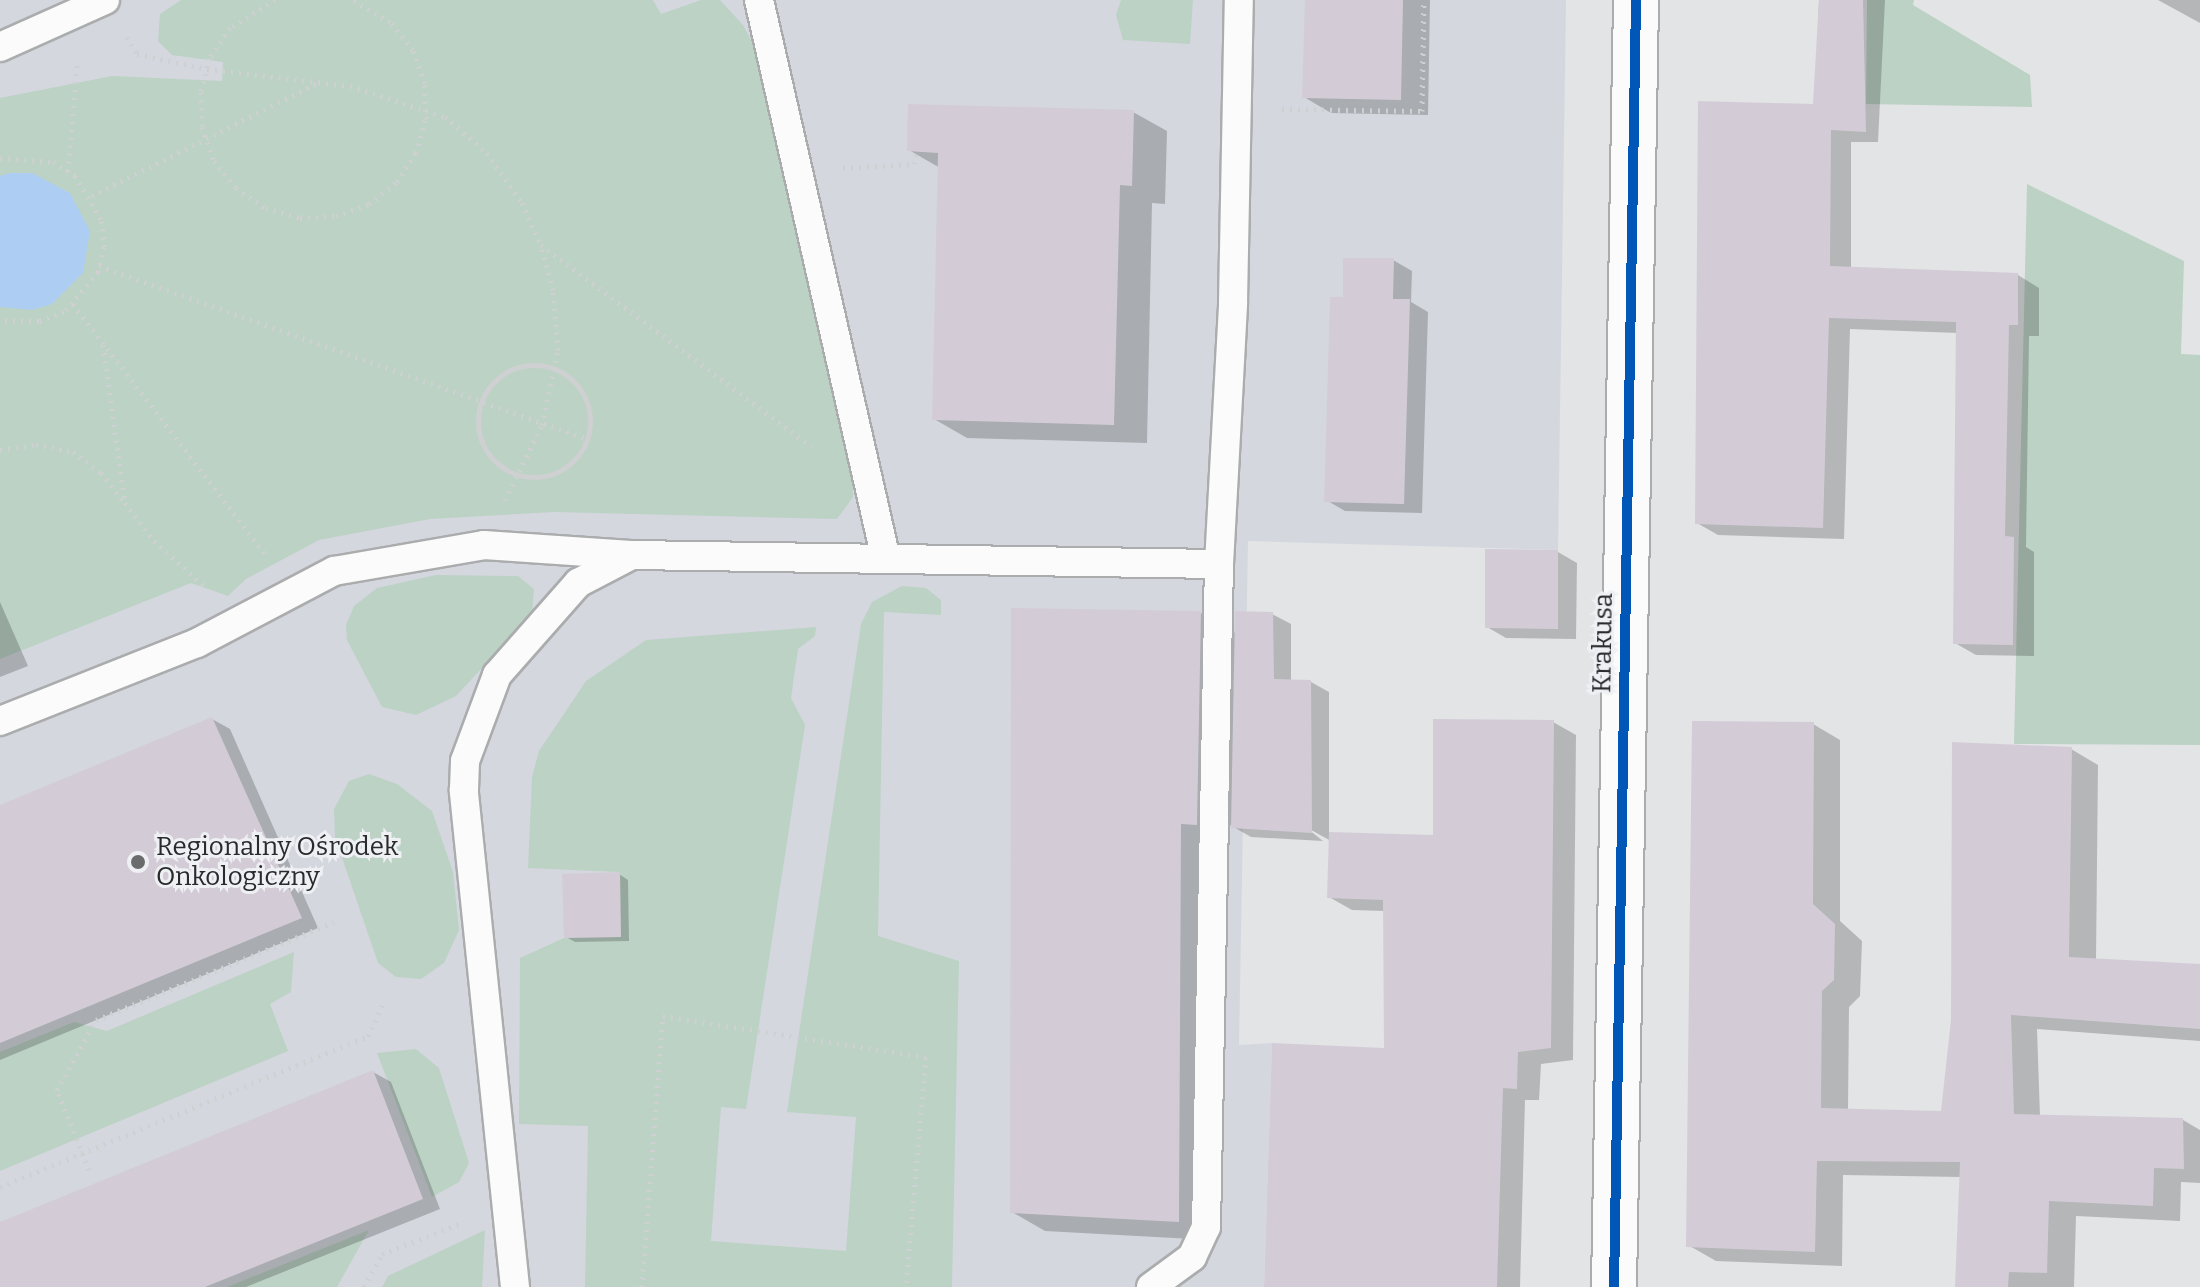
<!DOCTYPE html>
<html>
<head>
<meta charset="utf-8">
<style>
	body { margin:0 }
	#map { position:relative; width:2200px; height:1287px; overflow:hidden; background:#e2e4e6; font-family:Bitter,serif }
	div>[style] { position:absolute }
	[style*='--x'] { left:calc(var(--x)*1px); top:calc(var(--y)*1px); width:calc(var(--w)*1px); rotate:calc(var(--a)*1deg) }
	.built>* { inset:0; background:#d4d7de }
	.green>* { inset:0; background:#bcd2c5 }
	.water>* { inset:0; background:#adcef2 }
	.shadow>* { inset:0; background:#0003 }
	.building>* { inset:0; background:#d3ccd7 }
	.path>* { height:5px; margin-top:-2.5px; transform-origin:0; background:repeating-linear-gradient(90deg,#cfd0d1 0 2px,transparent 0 8px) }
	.path>.ring { margin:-2.5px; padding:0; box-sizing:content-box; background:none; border:5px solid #cfd0d1; border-radius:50% }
	.roads { filter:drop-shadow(2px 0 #aaacad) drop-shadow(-2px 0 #aaacad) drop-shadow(0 2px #aaacad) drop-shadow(0 -2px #aaacad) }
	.service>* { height:28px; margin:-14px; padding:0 14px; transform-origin:14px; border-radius:14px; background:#fbfbfb }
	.minor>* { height:44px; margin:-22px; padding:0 22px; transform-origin:22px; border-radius:22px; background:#fbfbfb }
	.cycleway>* { height:10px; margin:-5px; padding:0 5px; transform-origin:5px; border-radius:5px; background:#0057b8 }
	.dots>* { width:22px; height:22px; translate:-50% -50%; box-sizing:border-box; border:4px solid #eef0f4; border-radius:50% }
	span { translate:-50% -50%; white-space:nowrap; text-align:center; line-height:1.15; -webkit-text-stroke:6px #eef0f4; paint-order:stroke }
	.street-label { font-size:26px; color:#292a2c }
	.poi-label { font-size:26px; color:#292a2c }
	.left { translate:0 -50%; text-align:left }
</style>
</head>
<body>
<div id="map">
	<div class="built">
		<div style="clip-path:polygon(0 0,1566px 0,1558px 550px,1248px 541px,1239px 1045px,1272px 1043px,1264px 1287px,0 1287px)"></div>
	</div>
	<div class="green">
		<div style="clip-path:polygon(181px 0,653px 0,661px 14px,701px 0,720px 0,743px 25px,759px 55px,852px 459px,853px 497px,837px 519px,554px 512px,430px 519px,319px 540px,246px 579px,228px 596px,191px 583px,0 659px,0 98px,112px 76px,222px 81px,223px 62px,172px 55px,158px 41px,160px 14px)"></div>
		<div style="clip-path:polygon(1121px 0,1193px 0,1190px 44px,1123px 40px,1116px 15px)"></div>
		<div style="clip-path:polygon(1867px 0,1914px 0,1913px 5px,2030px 75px,2032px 107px,1866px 104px)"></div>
		<div style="clip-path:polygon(2027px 184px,2184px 261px,2181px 354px,2200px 355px,2200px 745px,2014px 744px)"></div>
		<div style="clip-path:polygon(436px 575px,518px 576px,534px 589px,532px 614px,456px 696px,416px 715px,382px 707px,347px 640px,346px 625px,354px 606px,377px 588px)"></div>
		<div style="clip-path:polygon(902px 586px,926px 588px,941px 600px,941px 615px,884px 612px,878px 936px,959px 961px,952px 1287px,585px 1287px,588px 1126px,519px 1124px,520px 958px,564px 938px,620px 937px,619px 872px,528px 868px,532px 777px,539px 751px,586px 681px,646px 640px,816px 627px,815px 636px,798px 649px,791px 698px,805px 725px,746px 1109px,721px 1107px,711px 1241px,846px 1251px,856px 1117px,787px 1112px,861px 624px,872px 602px)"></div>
		<div style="clip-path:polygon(369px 774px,397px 784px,432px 811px,453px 872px,459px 930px,444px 963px,421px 979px,396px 977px,378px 963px,335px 837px,334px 809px,349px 781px)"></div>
		<div style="clip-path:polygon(294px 952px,291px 992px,270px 1004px,288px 1051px,0 1171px,0 1052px,74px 1022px,107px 1031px)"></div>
		<div style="clip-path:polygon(416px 1049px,439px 1068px,469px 1163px,459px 1182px,432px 1197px,377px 1053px)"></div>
		<div style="clip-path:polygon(369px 1230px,337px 1287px,227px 1287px)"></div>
		<div style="clip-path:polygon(485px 1230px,482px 1287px,382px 1287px,388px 1276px)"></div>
	</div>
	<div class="water">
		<div style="clip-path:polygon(10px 173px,32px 173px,70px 193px,90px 231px,83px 273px,52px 304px,32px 310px,0 307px,0 176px)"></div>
	</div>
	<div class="shadow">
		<div style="clip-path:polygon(1307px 0,1430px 0,1428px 115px,1331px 113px,1304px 97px)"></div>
		<div style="clip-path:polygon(1819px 0,1885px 0,1878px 142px,1851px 142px,1851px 268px,2018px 275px,2039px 288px,2039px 336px,2029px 336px,2026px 547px,2034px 552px,2034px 656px,1976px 655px,1955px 643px,1958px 333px,1850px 329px,1844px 539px,1718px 535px,1697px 523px,1815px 106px)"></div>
		<div style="clip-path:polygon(2158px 0,2200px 0,2200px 23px)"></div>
		<div style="clip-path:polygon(1133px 112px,1167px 131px,1165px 204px,1152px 203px,1147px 443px,967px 438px,934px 419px,940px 168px,909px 150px)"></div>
		<div style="clip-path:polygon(1393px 260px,1412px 271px,1411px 302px,1428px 312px,1422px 513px,1345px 511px,1326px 500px,1345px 299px)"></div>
		<div style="clip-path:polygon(1558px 552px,1577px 563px,1576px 639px,1506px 638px,1487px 627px)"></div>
		<div style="clip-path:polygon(0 602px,28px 666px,0 677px)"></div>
		<div style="clip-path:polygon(1201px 613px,1237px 634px,1272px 614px,1291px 624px,1291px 681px,1311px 682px,1329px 692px,1329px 834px,1435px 837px,1553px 722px,1576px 735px,1573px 1060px,1541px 1064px,1539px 1100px,1525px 1100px,1520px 1287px,1266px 1287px,1386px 1050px,1385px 911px,1352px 910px,1329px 897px,1331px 841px,1304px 826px,1323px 841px,1251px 837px,1230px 825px,1230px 843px,1213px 842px,1211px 1240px,1045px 1231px,1012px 1212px)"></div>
		<div style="clip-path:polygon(212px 719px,230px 729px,318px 928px,0 1060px,0 807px)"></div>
		<div style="clip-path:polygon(1813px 724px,1840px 740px,1840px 921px,1862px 941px,1860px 996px,1849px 1007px,1848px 1111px,1943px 1113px,2071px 749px,2098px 765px,2096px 960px,2200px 966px,2200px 1041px,2037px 1029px,2040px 1116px,2183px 1120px,2200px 1130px,2200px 1183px,2181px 1182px,2180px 1221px,2076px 1216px,2074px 1287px,1957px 1287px,1961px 1177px,1843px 1175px,1842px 1266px,1716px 1261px,1688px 1245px)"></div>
		<div style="clip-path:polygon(619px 874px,628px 880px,629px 941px,575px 942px,566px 937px)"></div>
		<div style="clip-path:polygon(373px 1072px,391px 1082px,440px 1209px,246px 1287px,0 1287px,0 1224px)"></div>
	</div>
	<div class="building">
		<div style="clip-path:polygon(1305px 0,1403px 0,1401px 100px,1302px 98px)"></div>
		<div style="clip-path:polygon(1819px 0,1863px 0,1866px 132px,1831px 130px,1830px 266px,2018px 273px,2018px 325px,2009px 325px,2005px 536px,2014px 537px,2013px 645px,1953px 644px,1956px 322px,1829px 318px,1823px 528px,1695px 524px,1698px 101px,1813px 104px)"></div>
		<div style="clip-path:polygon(908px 104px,1134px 110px,1132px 186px,1120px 185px,1114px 425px,932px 420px,938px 153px,907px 151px)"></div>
		<div style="clip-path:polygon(1343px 258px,1394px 258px,1393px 299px,1410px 299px,1404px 504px,1324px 502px,1330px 297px,1343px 297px)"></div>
		<div style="clip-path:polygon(1485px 549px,1558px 550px,1558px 629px,1485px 628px)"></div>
		<div style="clip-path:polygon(1011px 608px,1201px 611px,1197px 825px,1181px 824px,1179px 1222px,1010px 1213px)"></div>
		<div style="clip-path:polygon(1235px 611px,1273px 612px,1274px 679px,1311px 680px,1312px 833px,1231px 828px)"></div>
		<div style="clip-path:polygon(212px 717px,302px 918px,0 1043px,0 805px)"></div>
		<div style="clip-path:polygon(1433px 719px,1554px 720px,1551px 1048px,1518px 1052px,1517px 1089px,1503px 1088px,1497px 1287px,1264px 1287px,1272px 1043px,1384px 1048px,1383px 900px,1327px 898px,1329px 832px,1433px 835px)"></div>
		<div style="clip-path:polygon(1692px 721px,1814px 722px,1813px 904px,1835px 924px,1834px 980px,1822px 991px,1821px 1108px,1941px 1111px,1951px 1020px,1952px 742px,2072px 747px,2069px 957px,2200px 964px,2200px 1029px,2011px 1015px,2014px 1114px,2183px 1118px,2184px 1169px,2154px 1168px,2153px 1206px,2049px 1201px,2047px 1273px,2009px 1272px,2008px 1287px,1955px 1287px,1960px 1162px,1817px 1161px,1815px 1252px,1686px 1247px)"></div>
		<div style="clip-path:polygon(620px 872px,621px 937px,564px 938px,562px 874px)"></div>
		<div style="clip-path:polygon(373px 1070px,423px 1199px,205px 1287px,0 1287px,0 1222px)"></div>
	</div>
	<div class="path">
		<div style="--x:275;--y:0;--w:53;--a:148.1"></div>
		<div style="--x:230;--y:28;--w:36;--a:124"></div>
		<div style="--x:210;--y:58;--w:35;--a:105"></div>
		<div style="--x:201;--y:92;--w:35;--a:88"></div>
		<div style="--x:202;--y:127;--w:36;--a:71"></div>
		<div style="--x:214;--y:161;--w:35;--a:51"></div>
		<div style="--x:236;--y:188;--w:36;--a:34"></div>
		<div style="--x:266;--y:208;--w:35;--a:16"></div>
		<div style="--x:300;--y:218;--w:36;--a:-3"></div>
		<div style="--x:336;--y:216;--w:35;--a:-20"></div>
		<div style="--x:369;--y:204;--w:36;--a:-38"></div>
		<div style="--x:397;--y:182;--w:35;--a:-57"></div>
		<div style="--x:416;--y:153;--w:35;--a:-74"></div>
		<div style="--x:426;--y:119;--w:36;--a:-92"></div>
		<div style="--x:425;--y:83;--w:35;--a:-110"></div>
		<div style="--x:413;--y:50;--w:36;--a:-129"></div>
		<div style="--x:390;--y:22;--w:43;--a:-149.3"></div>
		<div style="--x:127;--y:37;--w:20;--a:60"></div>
		<div style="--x:137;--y:54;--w:72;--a:12.1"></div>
		<div style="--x:207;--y:69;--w:144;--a:6.8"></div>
		<div style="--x:350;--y:86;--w:100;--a:18.1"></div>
		<div style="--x:445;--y:117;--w:55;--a:40.6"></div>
		<div style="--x:487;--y:153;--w:61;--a:55"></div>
		<div style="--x:522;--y:203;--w:46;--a:65.7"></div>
		<div style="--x:541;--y:245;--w:337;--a:36.7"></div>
		<div style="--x:1282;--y:109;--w:140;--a:0.8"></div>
		<div style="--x:1422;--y:111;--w:111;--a:-89"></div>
		<div style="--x:0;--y:158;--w:53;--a:4.3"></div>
		<div style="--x:53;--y:162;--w:26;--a:32"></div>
		<div style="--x:75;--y:176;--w:52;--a:59"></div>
		<div style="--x:102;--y:221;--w:26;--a:86"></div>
		<div style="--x:104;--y:247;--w:26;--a:103"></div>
		<div style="--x:98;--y:272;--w:52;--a:130.4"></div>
		<div style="--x:64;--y:312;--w:27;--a:160"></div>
		<div style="--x:39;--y:321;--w:39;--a:-179"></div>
		<div style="--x:843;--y:168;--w:71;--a:-3.2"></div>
		<div style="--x:914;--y:164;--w:12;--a:-76"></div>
		<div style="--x:68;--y:171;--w:106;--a:-85.1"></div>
		<div style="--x:92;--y:196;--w:255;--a:-26.6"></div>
		<div style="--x:99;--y:266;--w:518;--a:19.52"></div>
		<div style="--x:73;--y:304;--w:315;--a:52.5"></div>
		<div style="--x:103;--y:345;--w:160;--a:82.1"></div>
		<div style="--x:125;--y:503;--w:48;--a:52.7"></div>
		<div style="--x:154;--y:541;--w:70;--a:42.1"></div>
		<div class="ring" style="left:478px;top:365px;width:107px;height:107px"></div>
		<div style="--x:0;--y:450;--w:36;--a:-9"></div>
		<div style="--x:36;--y:444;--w:38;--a:12"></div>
		<div style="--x:73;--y:452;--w:35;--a:37"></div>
		<div style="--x:101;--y:473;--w:37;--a:52"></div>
		<div style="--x:505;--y:500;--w:84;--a:-63.7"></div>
		<div style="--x:542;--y:425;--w:77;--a:-78"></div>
		<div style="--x:558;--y:350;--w:60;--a:-94.8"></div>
		<div style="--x:553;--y:290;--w:46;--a:-105.3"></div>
		<div style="--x:89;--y:1170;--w:86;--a:-111.8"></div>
		<div style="--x:57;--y:1090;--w:80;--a:-60.9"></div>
		<div style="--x:96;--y:1020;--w:257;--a:-22.4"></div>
		<div style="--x:0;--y:1187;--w:398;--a:-22.3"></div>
		<div style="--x:368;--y:1036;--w:40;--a:-65"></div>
		<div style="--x:364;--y:1287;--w:38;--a:-61"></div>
		<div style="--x:382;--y:1254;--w:86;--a:-21.2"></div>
		<div style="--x:642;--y:1287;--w:272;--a:-85.6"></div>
		<div style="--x:663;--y:1016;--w:266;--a:8.9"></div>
		<div style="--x:926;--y:1057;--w:231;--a:95"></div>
	</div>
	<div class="roads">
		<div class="service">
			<div style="--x:759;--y:0;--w:569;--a:77.21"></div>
			<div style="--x:0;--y:47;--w:115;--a:-24.1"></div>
			<div style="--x:0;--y:721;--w:212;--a:-21.6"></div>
			<div style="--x:197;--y:643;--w:155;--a:-27.7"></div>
			<div style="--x:334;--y:571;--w:152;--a:-9.8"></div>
			<div style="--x:484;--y:545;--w:147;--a:3.9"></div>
			<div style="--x:515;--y:1287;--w:500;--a:-95.9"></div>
			<div style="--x:464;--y:790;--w:29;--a:-88"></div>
			<div style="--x:465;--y:761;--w:92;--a:-69.6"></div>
			<div style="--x:497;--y:675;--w:123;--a:-48.6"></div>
			<div style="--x:578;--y:583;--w:61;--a:-27.4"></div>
			<div style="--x:632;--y:555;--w:587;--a:0.88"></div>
			<div style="--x:1219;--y:564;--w:262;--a:-86.9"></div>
			<div style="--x:1233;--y:302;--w:302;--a:-88.9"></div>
			<div style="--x:1151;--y:1287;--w:51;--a:-36.2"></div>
			<div style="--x:1192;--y:1257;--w:33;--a:-65"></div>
			<div style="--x:1206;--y:1227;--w:663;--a:-88.88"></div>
		</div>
		<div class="minor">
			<div style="--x:1614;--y:1287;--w:1287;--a:-89.02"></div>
		</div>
	</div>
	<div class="cycleway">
		<div style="--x:1614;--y:1287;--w:1287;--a:-89.02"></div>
	</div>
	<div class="dots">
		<div style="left:138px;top:862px;background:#6a6b6d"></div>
	</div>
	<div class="street-label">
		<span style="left:1603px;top:643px;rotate:-89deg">Krakusa</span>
	</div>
	<div class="poi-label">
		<span class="left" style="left:156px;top:862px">Regionalny Ośrodek<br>Onkologiczny</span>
	</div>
</div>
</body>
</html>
